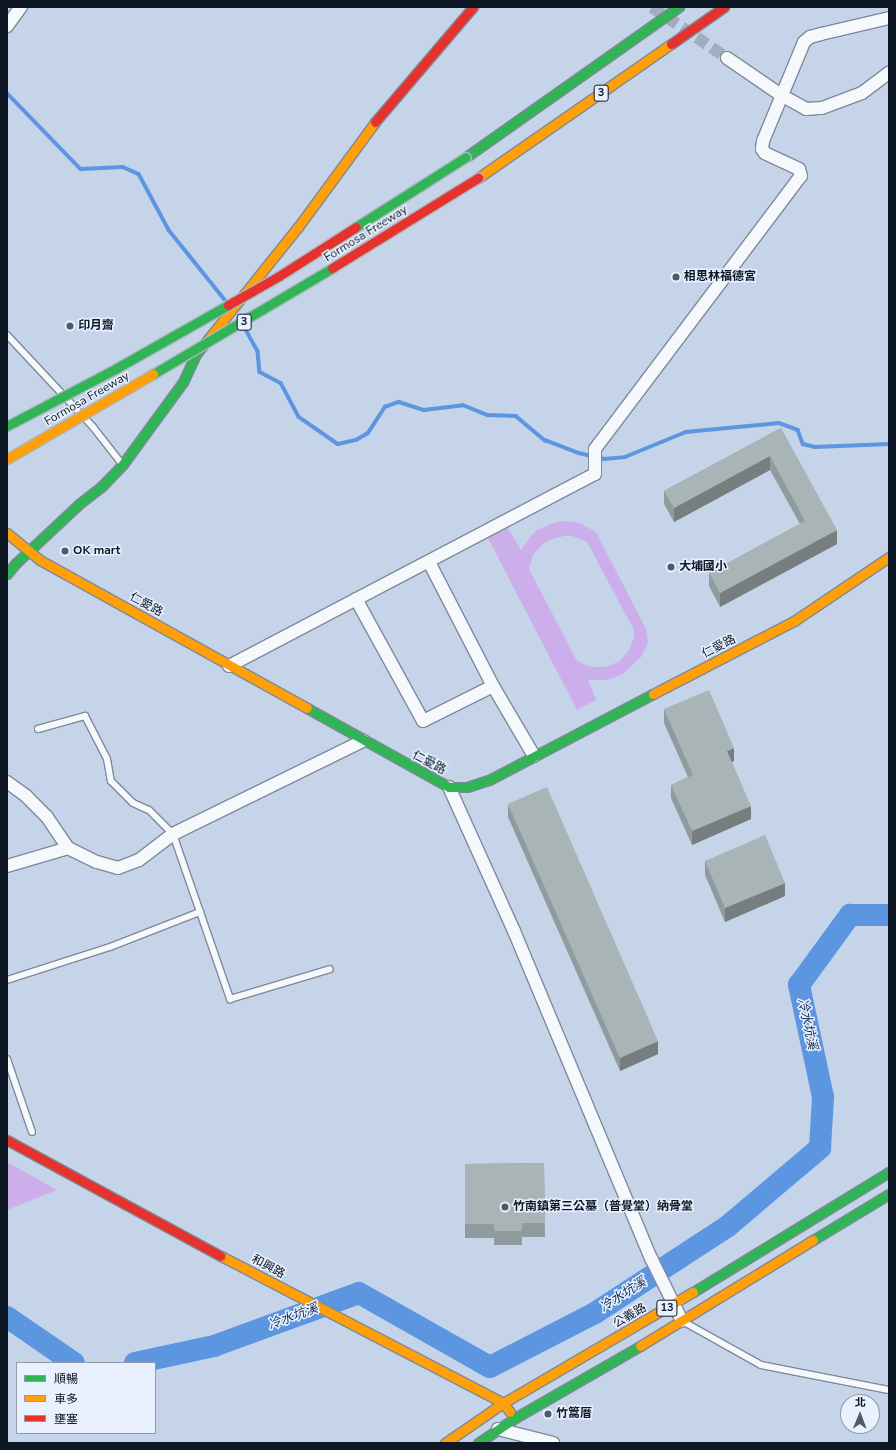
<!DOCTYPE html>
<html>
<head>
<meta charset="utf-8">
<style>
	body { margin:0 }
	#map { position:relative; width:896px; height:1450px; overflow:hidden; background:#c5d4e9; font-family:"Nunito Sans","Noto Sans TC",sans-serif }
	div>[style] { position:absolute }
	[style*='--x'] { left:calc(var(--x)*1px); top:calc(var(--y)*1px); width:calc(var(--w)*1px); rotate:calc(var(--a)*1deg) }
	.green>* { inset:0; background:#ccaeeb }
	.stream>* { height:3.5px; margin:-1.75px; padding:0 1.75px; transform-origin:1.75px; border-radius:1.75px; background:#5c96e1 }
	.river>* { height:22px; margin:-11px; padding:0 11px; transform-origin:11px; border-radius:11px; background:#5c96e1 }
	.street-tunnel>* { height:12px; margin-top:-6px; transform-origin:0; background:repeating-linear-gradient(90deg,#a0aec2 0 12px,transparent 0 18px) }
	.roads { filter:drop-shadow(1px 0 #7f8a99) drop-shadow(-1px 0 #7f8a99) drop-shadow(0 1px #7f8a99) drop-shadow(0 -1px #7f8a99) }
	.lane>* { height:6px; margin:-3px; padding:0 3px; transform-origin:3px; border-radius:3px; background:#f6f9fc }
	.street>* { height:12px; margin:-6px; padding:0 6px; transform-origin:6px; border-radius:6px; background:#f6f9fc }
	.fast>* { height:9px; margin:-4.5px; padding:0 4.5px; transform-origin:4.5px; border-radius:4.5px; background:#30b455 }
	.slow>* { height:9px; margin:-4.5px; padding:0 4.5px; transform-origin:4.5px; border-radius:4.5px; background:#ff9f0a }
	.jam>* { height:9px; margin:-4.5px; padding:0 4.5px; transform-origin:4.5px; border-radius:4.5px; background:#e5322d }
	.bridges { filter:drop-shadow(1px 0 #adb5bf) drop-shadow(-1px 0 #adb5bf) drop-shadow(0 1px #adb5bf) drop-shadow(0 -1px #adb5bf) }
	.fast-bridge>* { height:9px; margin:-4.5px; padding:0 4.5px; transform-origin:4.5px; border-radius:4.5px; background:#30b455 }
	.slow-bridge>* { height:9px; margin:-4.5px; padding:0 4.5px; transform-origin:4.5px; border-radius:4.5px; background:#ff9f0a }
	.jam-bridge>* { height:9px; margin:-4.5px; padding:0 4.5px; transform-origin:4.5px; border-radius:4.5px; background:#e5322d }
	.wall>* { inset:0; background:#909b9d }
	.shaded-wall>* { inset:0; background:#767e7f }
	.building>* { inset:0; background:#a8b4b6 }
	.dots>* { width:11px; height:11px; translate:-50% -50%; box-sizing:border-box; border:2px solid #e8f1fd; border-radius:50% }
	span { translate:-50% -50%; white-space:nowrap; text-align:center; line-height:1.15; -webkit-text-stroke:3px #e8f1fd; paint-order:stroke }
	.shield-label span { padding:1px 3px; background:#e8f1fd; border:1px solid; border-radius:3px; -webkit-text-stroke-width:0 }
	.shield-label { font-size:11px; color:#0e1825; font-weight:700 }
	.street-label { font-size:12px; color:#0e1825 }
	.poi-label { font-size:12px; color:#0e1825; font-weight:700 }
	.left { translate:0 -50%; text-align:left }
	.water-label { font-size:13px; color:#0f2c53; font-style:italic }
	.frame { position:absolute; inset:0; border:8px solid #0e1825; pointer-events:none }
	.legend { position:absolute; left:16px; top:1362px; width:140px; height:72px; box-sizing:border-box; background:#e8f1fd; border:1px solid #919aa7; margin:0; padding:5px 7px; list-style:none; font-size:12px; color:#0e1825 }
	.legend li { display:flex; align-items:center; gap:8px; height:20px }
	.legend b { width:20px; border:1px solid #919aa7 }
	.north { position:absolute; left:840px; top:1394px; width:40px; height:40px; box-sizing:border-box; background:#e8f1fd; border:1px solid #919aa7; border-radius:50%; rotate:1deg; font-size:11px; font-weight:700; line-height:16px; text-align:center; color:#0e1825 }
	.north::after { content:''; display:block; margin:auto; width:14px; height:18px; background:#4e5a6a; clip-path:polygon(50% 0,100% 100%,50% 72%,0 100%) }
</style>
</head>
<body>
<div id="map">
	<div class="green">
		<div style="clip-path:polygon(evenodd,562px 521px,580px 523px,596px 532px,646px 629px,648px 643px,641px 657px,623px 674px,608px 680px,588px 680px,596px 700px,577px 710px,488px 538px,508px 528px,521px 550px,531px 536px,537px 530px,553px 523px,562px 521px,564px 536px,572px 536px,587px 542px,634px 630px,634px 637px,629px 650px,620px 661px,606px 667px,591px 667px,577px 661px,529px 569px,533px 555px,543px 544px,549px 540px,564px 536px)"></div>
		<div style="clip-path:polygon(7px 1162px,57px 1190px,7px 1210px)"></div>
	</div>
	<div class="stream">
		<div style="--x:7;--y:93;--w:106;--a:45.8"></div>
		<div style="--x:81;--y:169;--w:42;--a:-2.7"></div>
		<div style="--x:123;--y:167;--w:17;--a:24"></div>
		<div style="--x:139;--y:174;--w:64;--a:61.8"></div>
		<div style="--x:169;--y:230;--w:90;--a:51.3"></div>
		<div style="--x:245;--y:328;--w:26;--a:61"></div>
		<div style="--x:258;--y:351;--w:21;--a:85"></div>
		<div style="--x:260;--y:372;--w:24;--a:28"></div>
		<div style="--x:281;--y:383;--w:38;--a:62"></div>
		<div style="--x:299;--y:417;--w:47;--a:34.7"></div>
		<div style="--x:338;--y:444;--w:18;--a:-13"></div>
		<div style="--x:356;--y:440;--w:14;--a:-30"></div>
		<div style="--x:368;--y:433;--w:31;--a:-57"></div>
		<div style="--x:385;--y:407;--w:15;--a:-20"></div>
		<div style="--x:399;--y:402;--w:26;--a:18"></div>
		<div style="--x:424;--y:410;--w:39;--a:-7"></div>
		<div style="--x:463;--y:405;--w:27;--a:22"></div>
		<div style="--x:488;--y:415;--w:28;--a:2"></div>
		<div style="--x:516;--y:416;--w:38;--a:40"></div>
		<div style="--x:545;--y:440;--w:36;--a:21"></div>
		<div style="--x:579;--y:453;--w:26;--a:13"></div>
		<div style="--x:604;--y:459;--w:21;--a:-5"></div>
		<div style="--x:625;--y:457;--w:66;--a:-22.3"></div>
		<div style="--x:686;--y:432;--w:93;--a:-5.5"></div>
		<div style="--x:779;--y:423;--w:20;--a:20"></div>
		<div style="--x:798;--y:430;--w:15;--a:70"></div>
		<div style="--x:803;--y:444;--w:12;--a:14"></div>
		<div style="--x:815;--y:447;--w:74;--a:-2.3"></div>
	</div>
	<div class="river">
		<div style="--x:7;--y:1317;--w:81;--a:34.5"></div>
		<div style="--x:135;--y:1363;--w:81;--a:-12.1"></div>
		<div style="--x:214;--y:1346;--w:154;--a:-20.1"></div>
		<div style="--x:359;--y:1293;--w:150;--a:29.5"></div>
		<div style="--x:490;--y:1367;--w:118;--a:-27.2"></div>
		<div style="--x:595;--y:1313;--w:159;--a:-33.2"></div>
		<div style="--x:728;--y:1226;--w:121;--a:-40.3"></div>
		<div style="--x:820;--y:1148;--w:51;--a:-86.6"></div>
		<div style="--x:823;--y:1097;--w:115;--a:-102.1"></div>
		<div style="--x:799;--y:985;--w:87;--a:-53.9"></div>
		<div style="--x:850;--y:915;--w:39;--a:0"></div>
	</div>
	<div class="street-tunnel">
		<div style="--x:652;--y:7;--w:91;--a:34.2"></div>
	</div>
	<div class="roads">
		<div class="lane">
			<div style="--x:7;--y:335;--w:126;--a:46.9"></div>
			<div style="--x:93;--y:427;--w:47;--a:51.9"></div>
			<div style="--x:38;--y:729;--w:49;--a:-15.5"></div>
			<div style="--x:85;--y:716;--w:48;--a:62.9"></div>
			<div style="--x:107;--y:759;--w:22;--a:80"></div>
			<div style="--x:111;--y:781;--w:31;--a:45"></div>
			<div style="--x:133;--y:803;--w:17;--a:24"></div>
			<div style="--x:149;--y:810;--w:34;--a:45"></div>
			<div style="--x:173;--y:834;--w:175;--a:70.9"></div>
			<div style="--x:230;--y:999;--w:104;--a:-16.7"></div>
			<div style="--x:7;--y:980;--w:108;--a:-17.8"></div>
			<div style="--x:110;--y:947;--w:97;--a:-21.3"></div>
			<div style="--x:7;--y:1059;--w:77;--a:71.1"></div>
			<div style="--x:684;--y:1322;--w:88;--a:29.2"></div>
			<div style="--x:761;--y:1365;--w:130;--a:11.1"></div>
		</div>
		<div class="street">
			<div style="--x:7;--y:26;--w:24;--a:-54"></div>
			<div style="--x:727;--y:58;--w:65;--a:34.4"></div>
			<div style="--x:781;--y:95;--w:29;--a:29"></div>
			<div style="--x:806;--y:109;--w:16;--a:-4"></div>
			<div style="--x:822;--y:108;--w:43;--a:-20.6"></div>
			<div style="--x:862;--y:93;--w:34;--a:-37"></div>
			<div style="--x:429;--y:562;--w:140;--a:62.7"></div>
			<div style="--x:493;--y:686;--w:81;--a:59.6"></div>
			<div style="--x:356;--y:599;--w:139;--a:61.2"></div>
			<div style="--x:423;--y:721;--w:78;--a:-26.6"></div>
			<div style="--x:229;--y:666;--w:413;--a:-27.7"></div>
			<div style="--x:595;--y:474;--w:25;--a:-90"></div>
			<div style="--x:595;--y:449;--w:342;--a:-53"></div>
			<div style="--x:801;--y:176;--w:7;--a:-106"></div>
			<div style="--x:799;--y:169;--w:38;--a:-155"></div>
			<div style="--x:765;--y:153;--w:5;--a:-127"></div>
			<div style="--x:762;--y:149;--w:8;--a:-83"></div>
			<div style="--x:763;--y:141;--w:107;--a:-67.5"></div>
			<div style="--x:804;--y:42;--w:8;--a:-40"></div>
			<div style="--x:810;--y:37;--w:11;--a:-15"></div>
			<div style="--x:821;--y:34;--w:70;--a:-13.2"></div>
			<div style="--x:7;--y:782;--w:24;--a:36"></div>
			<div style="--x:26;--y:796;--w:30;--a:45"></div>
			<div style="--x:47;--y:817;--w:37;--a:56"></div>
			<div style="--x:68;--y:848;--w:32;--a:26"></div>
			<div style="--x:97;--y:862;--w:22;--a:16"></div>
			<div style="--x:118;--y:868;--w:22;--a:-21"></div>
			<div style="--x:139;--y:860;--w:43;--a:-37.4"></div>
			<div style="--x:173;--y:834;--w:212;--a:-26.1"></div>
			<div style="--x:449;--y:787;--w:158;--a:65.7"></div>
			<div style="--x:514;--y:931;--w:355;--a:67.3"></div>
			<div style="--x:651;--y:1258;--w:70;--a:63.8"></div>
			<div style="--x:7;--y:866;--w:64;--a:-16.4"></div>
			<div style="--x:498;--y:1429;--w:57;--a:14.3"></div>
		</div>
		<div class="fast">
			<div style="--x:466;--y:157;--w:261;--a:-35.2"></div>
			<div style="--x:7;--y:574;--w:14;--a:-51"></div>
			<div style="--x:16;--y:563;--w:86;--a:-43.1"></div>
			<div style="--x:79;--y:504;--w:29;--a:-38"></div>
			<div style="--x:102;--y:486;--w:30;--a:-46"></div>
			<div style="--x:123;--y:464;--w:102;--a:-53.8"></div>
			<div style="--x:183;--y:382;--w:31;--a:-65"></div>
			<div style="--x:196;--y:354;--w:21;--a:-51"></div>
			<div style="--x:307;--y:708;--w:162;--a:29.1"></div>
			<div style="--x:449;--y:787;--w:18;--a:0"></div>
			<div style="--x:467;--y:787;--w:23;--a:-18"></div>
			<div style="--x:489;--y:780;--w:185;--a:-27.7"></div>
			<div style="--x:813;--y:1240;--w:89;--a:-31.2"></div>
			<div style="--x:693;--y:1292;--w:230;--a:-31.5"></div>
			<div style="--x:478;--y:1443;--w:45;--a:-34"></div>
			<div style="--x:515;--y:1418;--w:144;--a:-29.9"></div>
		</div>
		<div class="slow">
			<div style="--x:478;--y:178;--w:235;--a:-34.8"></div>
			<div style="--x:209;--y:338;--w:142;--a:-51.3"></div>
			<div style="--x:298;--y:227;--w:130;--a:-53.7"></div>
			<div style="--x:7;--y:533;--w:43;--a:39.3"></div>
			<div style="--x:40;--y:560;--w:305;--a:29"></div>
			<div style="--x:653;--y:694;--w:159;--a:-27.4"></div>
			<div style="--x:794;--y:621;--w:115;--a:-34"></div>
			<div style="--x:221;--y:1256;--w:318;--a:27.5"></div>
			<div style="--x:503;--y:1403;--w:11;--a:52"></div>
			<div style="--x:640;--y:1346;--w:203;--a:-31.5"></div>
			<div style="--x:445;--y:1443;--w:70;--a:-34.6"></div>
			<div style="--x:503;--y:1403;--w:220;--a:-30.3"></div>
		</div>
		<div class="jam">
			<div style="--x:671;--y:44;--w:65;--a:-34.9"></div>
			<div style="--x:375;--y:122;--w:151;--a:-49.6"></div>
			<div style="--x:7;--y:1140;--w:243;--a:28.5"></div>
		</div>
	</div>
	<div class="bridges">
		<div class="fast-bridge">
			<div style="--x:356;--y:227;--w:130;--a:-32.5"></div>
			<div style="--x:153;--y:374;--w:208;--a:-30.6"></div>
			<div style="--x:7;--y:426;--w:122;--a:-27.8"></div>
			<div style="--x:115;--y:369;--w:130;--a:-29.5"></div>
		</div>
		<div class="slow-bridge">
			<div style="--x:7;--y:459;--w:169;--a:-30.2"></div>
		</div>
		<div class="jam-bridge">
			<div style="--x:332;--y:268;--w:172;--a:-31.7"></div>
			<div style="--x:228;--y:305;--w:59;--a:-29.6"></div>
			<div style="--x:279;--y:276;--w:91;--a:-32.5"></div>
		</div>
	</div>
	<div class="wall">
		<div style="clip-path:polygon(781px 428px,837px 544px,720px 607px,709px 586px,709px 573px,800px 524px,770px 470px,674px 522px,664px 504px,664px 491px)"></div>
		<div style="clip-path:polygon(664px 709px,734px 761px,732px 762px,751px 819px,692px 845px,671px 798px,671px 785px,688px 777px,664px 723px)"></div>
		<div style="clip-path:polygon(508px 804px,658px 1054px,620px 1071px,508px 817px)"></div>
		<div style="clip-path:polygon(705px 861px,785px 896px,725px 922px,705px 875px)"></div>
		<div style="clip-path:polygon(544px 1163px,545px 1237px,522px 1237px,522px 1245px,494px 1245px,494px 1238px,465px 1238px,465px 1164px)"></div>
	</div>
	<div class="shaded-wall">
		<div style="clip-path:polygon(770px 456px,770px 470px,674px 522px,674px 508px)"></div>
		<div style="clip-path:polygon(837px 530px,837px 544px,720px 607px,720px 593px)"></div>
		<div style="clip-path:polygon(734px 748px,734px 761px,727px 765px,727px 751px)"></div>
		<div style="clip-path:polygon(751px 806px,751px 819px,692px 845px,692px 831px)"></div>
		<div style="clip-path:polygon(785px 883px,785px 896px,725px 922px,725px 908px)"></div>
		<div style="clip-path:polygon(658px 1041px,658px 1054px,620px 1071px,620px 1058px)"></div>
	</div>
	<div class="building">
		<div style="clip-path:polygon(781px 428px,837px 530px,720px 593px,709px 573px,805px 521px,770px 456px,674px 508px,664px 491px)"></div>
		<div style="clip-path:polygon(709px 690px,734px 748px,727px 751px,751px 806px,692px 831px,671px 785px,693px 775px,664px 709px)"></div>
		<div style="clip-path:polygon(547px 787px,658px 1041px,620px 1058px,508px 804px)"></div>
		<div style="clip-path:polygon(765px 835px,785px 883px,725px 908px,705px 861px)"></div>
		<div style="clip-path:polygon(544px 1163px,545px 1223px,522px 1223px,522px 1231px,494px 1231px,494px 1224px,465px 1224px,465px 1164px)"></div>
	</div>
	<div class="dots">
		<div style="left:676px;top:277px;background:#4e5a6a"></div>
		<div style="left:70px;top:326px;background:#4e5a6a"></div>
		<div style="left:65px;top:551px;background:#4e5a6a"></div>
		<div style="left:671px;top:567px;background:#4e5a6a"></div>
		<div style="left:505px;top:1207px;background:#4e5a6a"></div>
		<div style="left:548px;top:1414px;background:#4e5a6a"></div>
	</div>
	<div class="shield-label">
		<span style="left:601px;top:93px">3</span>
		<span style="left:244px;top:322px">3</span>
		<span style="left:667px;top:1308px">13</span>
	</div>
	<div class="street-label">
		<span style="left:366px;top:234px;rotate:-32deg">Formosa Freeway</span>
		<span style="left:87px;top:399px;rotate:-30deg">Formosa Freeway</span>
		<span style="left:146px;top:605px;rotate:29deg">仁愛路</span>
		<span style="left:719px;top:647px;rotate:-27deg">仁愛路</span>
		<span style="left:429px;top:763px;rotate:28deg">仁愛路</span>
		<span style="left:268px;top:1267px;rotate:28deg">和興路</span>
		<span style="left:630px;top:1316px;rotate:-30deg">公義路</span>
	</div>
	<div class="poi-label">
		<span class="left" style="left:684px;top:277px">相思林福德宮</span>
		<span class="left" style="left:78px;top:326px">印月齋</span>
		<span class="left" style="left:73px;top:551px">OK mart</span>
		<span class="left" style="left:679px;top:567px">大埔國小</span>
		<span class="left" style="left:513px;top:1207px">竹南鎮第三公墓（普覺堂）納骨堂</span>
		<span class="left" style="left:556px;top:1414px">竹篙厝</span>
	</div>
	<div class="water-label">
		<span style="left:807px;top:1024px;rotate:78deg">冷水坑溪</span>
		<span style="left:623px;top:1295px;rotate:-33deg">冷水坑溪</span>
		<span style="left:293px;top:1317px;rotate:-20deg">冷水坑溪</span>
	</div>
	<div class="frame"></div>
	<ul class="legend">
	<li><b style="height:5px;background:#30b455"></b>順暢</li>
	<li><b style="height:5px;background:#ff9f0a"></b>車多</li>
	<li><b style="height:5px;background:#e5322d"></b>壅塞</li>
	</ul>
	<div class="north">北</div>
</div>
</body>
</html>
